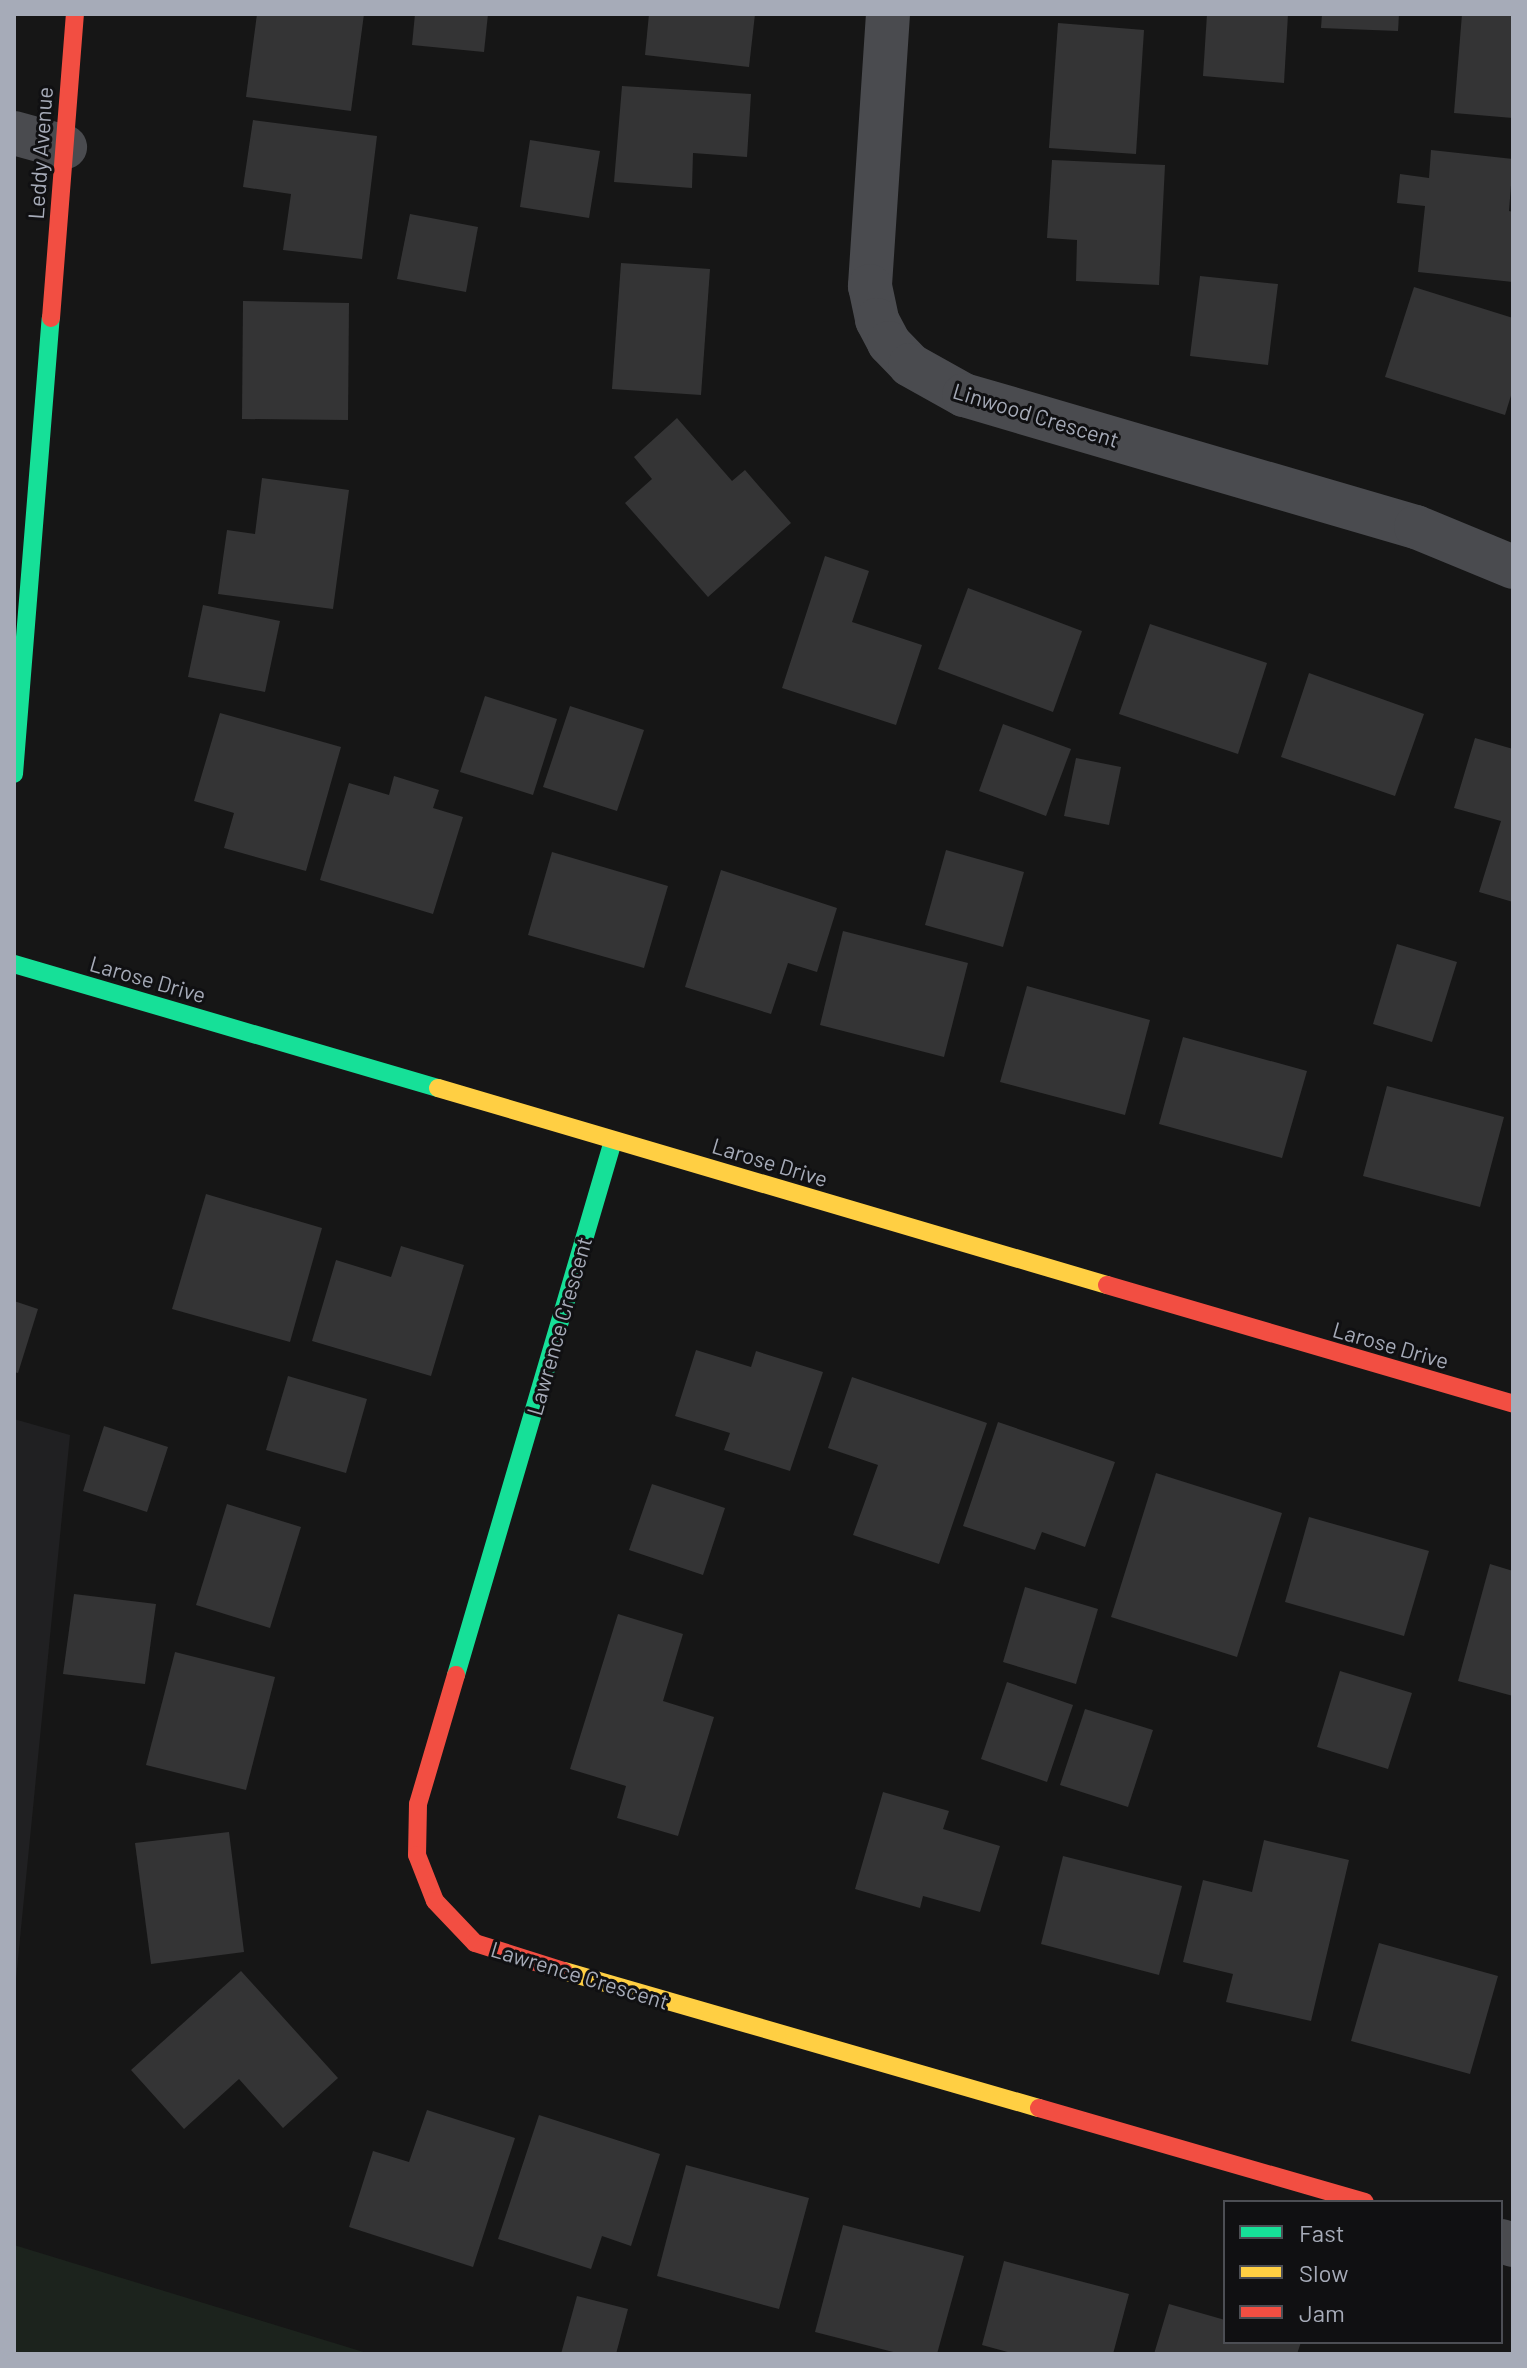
<!DOCTYPE html>
<html>
<head>
<meta charset="utf-8">
<style>
	body { margin:0 }
	#map { position:relative; width:1527px; height:2368px; overflow:hidden; background:#161616; font-family:Barlow,sans-serif }
	div>[style] { position:absolute }
	[style*='--x'] { left:calc(var(--x)*1px); top:calc(var(--y)*1px); width:calc(var(--w)*1px); rotate:calc(var(--a)*1deg) }
	.built>* { inset:0; background:#202022 }
	.green>* { inset:0; background:#1c231d }
	.building>* { inset:0; background:#343435 }
	.street>* { height:44px; margin:-22px; padding:0 22px; transform-origin:22px; border-radius:22px; background:#4a4b4f }
	.fast>* { height:18px; margin:-9px; padding:0 9px; transform-origin:9px; border-radius:9px; background:#16e098 }
	.slow>* { height:18px; margin:-9px; padding:0 9px; transform-origin:9px; border-radius:9px; background:#ffcf43 }
	.jam>* { height:18px; margin:-9px; padding:0 9px; transform-origin:9px; border-radius:9px; background:#f24e42 }
	span { translate:-50% -50%; white-space:nowrap; text-align:center; line-height:1.15; -webkit-text-stroke:6px #101012; paint-order:stroke }
	.street-label { font-size:22px; color:#a6abb8 }
	.frame { position:absolute; inset:0; border:16px solid #a6abb8; pointer-events:none }
	.legend { position:absolute; left:1223px; top:2200px; width:280px; height:144px; box-sizing:border-box; background:#101012; border:2px solid #4c4e54; margin:0; padding:10px 14px; list-style:none; font-size:24px; color:#a6abb8 }
	.legend li { display:flex; align-items:center; gap:16px; height:40px }
	.legend b { width:40px; border:2px solid #4c4e54 }
</style>
</head>
<body>
<div id="map">
	<div class="built">
		<div style="clip-path:polygon(14px 1419px,70px 1435px,14px 1999px)"></div>
	</div>
	<div class="green">
		<div style="clip-path:polygon(14px 2245px,370px 2354px,14px 2354px)"></div>
	</div>
	<div class="building">
		<div style="clip-path:polygon(257px 14px,364px 14px,351px 111px,246px 97px)"></div>
		<div style="clip-path:polygon(415px 14px,488px 14px,484px 52px,412px 45px)"></div>
		<div style="clip-path:polygon(649px 14px,755px 14px,749px 67px,645px 55px)"></div>
		<div style="clip-path:polygon(1207px 14px,1288px 14px,1284px 83px,1203px 76px)"></div>
		<div style="clip-path:polygon(1322px 14px,1399px 14px,1398px 31px,1321px 28px)"></div>
		<div style="clip-path:polygon(1462px 14px,1513px 14px,1513px 118px,1454px 113px)"></div>
		<div style="clip-path:polygon(1058px 23px,1144px 30px,1136px 154px,1049px 148px)"></div>
		<div style="clip-path:polygon(622px 86px,751px 94px,747px 157px,693px 153px,692px 188px,614px 182px)"></div>
		<div style="clip-path:polygon(253px 120px,377px 136px,362px 259px,283px 250px,291px 194px,243px 187px)"></div>
		<div style="clip-path:polygon(530px 140px,600px 151px,589px 218px,520px 207px)"></div>
		<div style="clip-path:polygon(1431px 150px,1513px 159px,1509px 211px,1513px 212px,1513px 282px,1418px 272px,1425px 206px,1397px 203px,1400px 174px,1429px 178px)"></div>
		<div style="clip-path:polygon(1052px 160px,1165px 165px,1159px 285px,1076px 281px,1077px 240px,1047px 238px)"></div>
		<div style="clip-path:polygon(410px 214px,478px 227px,466px 292px,397px 279px)"></div>
		<div style="clip-path:polygon(621px 263px,710px 269px,701px 395px,612px 389px)"></div>
		<div style="clip-path:polygon(1200px 276px,1278px 284px,1268px 365px,1190px 356px)"></div>
		<div style="clip-path:polygon(1414px 287px,1513px 318px,1513px 389px,1505px 415px,1385px 377px)"></div>
		<div style="clip-path:polygon(243px 301px,349px 303px,348px 420px,242px 419px)"></div>
		<div style="clip-path:polygon(677px 418px,732px 481px,745px 470px,791px 523px,708px 597px,625px 503px,652px 479px,634px 457px)"></div>
		<div style="clip-path:polygon(262px 478px,349px 490px,333px 609px,218px 594px,227px 530px,255px 534px)"></div>
		<div style="clip-path:polygon(825px 556px,869px 571px,852px 622px,922px 645px,896px 725px,782px 688px)"></div>
		<div style="clip-path:polygon(968px 588px,1082px 631px,1053px 712px,938px 669px)"></div>
		<div style="clip-path:polygon(203px 605px,280px 621px,265px 692px,188px 677px)"></div>
		<div style="clip-path:polygon(1150px 624px,1267px 663px,1238px 754px,1119px 714px)"></div>
		<div style="clip-path:polygon(1309px 673px,1424px 714px,1395px 796px,1281px 757px)"></div>
		<div style="clip-path:polygon(485px 696px,557px 719px,533px 795px,460px 772px)"></div>
		<div style="clip-path:polygon(570px 706px,644px 730px,617px 811px,543px 787px)"></div>
		<div style="clip-path:polygon(220px 713px,341px 747px,306px 871px,224px 848px,234px 813px,194px 801px)"></div>
		<div style="clip-path:polygon(1003px 724px,1071px 749px,1046px 816px,979px 791px)"></div>
		<div style="clip-path:polygon(1475px 738px,1513px 749px,1513px 902px,1479px 892px,1501px 821px,1454px 808px)"></div>
		<div style="clip-path:polygon(1076px 758px,1121px 767px,1109px 825px,1064px 816px)"></div>
		<div style="clip-path:polygon(394px 776px,439px 790px,433px 808px,463px 817px,433px 914px,320px 880px,349px 783px,389px 795px)"></div>
		<div style="clip-path:polygon(946px 850px,1024px 872px,1003px 947px,925px 925px)"></div>
		<div style="clip-path:polygon(552px 852px,668px 886px,644px 968px,528px 935px)"></div>
		<div style="clip-path:polygon(721px 870px,837px 908px,817px 972px,788px 963px,771px 1014px,685px 987px)"></div>
		<div style="clip-path:polygon(843px 931px,968px 963px,944px 1057px,820px 1025px)"></div>
		<div style="clip-path:polygon(1397px 944px,1457px 962px,1432px 1042px,1373px 1024px)"></div>
		<div style="clip-path:polygon(1027px 986px,1150px 1020px,1125px 1115px,1000px 1082px)"></div>
		<div style="clip-path:polygon(1183px 1037px,1307px 1071px,1282px 1158px,1159px 1124px)"></div>
		<div style="clip-path:polygon(1387px 1086px,1504px 1117px,1480px 1207px,1363px 1176px)"></div>
		<div style="clip-path:polygon(206px 1194px,322px 1228px,290px 1342px,172px 1309px)"></div>
		<div style="clip-path:polygon(401px 1246px,464px 1265px,431px 1376px,312px 1341px,336px 1260px,391px 1277px)"></div>
		<div style="clip-path:polygon(14px 1301px,38px 1309px,18px 1373px,14px 1372px)"></div>
		<div style="clip-path:polygon(696px 1350px,751px 1367px,756px 1351px,823px 1372px,790px 1471px,724px 1450px,730px 1433px,675px 1416px)"></div>
		<div style="clip-path:polygon(288px 1376px,367px 1399px,346px 1473px,266px 1450px)"></div>
		<div style="clip-path:polygon(852px 1377px,987px 1423px,939px 1564px,853px 1535px,878px 1465px,828px 1448px)"></div>
		<div style="clip-path:polygon(998px 1422px,1115px 1462px,1085px 1547px,1042px 1532px,1035px 1550px,963px 1526px)"></div>
		<div style="clip-path:polygon(104px 1426px,168px 1447px,147px 1512px,83px 1491px)"></div>
		<div style="clip-path:polygon(1156px 1473px,1282px 1513px,1237px 1657px,1111px 1617px)"></div>
		<div style="clip-path:polygon(652px 1484px,725px 1508px,703px 1575px,629px 1550px)"></div>
		<div style="clip-path:polygon(227px 1504px,301px 1527px,270px 1628px,196px 1605px)"></div>
		<div style="clip-path:polygon(1309px 1517px,1429px 1551px,1404px 1636px,1285px 1602px)"></div>
		<div style="clip-path:polygon(1490px 1564px,1513px 1571px,1513px 1696px,1458px 1681px)"></div>
		<div style="clip-path:polygon(1025px 1587px,1098px 1609px,1076px 1684px,1003px 1662px)"></div>
		<div style="clip-path:polygon(74px 1594px,156px 1604px,145px 1684px,63px 1674px)"></div>
		<div style="clip-path:polygon(618px 1614px,683px 1634px,663px 1701px,714px 1717px,678px 1836px,617px 1818px,626px 1786px,570px 1769px)"></div>
		<div style="clip-path:polygon(175px 1652px,275px 1677px,246px 1790px,146px 1765px)"></div>
		<div style="clip-path:polygon(1340px 1671px,1412px 1693px,1388px 1769px,1317px 1747px)"></div>
		<div style="clip-path:polygon(1007px 1682px,1073px 1705px,1047px 1782px,981px 1759px)"></div>
		<div style="clip-path:polygon(1085px 1709px,1153px 1730px,1128px 1807px,1060px 1785px)"></div>
		<div style="clip-path:polygon(883px 1792px,949px 1811px,943px 1829px,1000px 1846px,980px 1912px,923px 1896px,920px 1908px,855px 1889px)"></div>
		<div style="clip-path:polygon(229px 1832px,244px 1952px,151px 1964px,135px 1843px)"></div>
		<div style="clip-path:polygon(1264px 1840px,1349px 1860px,1311px 2021px,1226px 2002px,1233px 1974px,1183px 1962px,1203px 1880px,1252px 1892px)"></div>
		<div style="clip-path:polygon(1063px 1856px,1182px 1886px,1159px 1975px,1041px 1944px)"></div>
		<div style="clip-path:polygon(1379px 1943px,1498px 1976px,1470px 2074px,1351px 2041px)"></div>
		<div style="clip-path:polygon(241px 1971px,338px 2078px,283px 2128px,239px 2079px,184px 2129px,131px 2070px)"></div>
		<div style="clip-path:polygon(427px 2110px,515px 2138px,473px 2267px,349px 2227px,373px 2151px,409px 2162px)"></div>
		<div style="clip-path:polygon(539px 2115px,660px 2154px,631px 2246px,602px 2236px,591px 2269px,498px 2239px)"></div>
		<div style="clip-path:polygon(686px 2165px,809px 2198px,779px 2309px,657px 2276px)"></div>
		<div style="clip-path:polygon(843px 2225px,964px 2256px,937px 2354px,901px 2354px,815px 2332px)"></div>
		<div style="clip-path:polygon(1004px 2261px,1129px 2294px,1113px 2354px,1015px 2354px,982px 2345px)"></div>
		<div style="clip-path:polygon(577px 2296px,628px 2309px,616px 2354px,561px 2354px)"></div>
		<div style="clip-path:polygon(1169px 2304px,1225px 2320px,1225px 2342px,1301px 2342px,1297px 2354px,1154px 2354px)"></div>
	</div>
	<div class="street">
		<div style="--x:888;--y:14;--w:273;--a:93.8"></div>
		<div style="--x:870;--y:286;--w:35;--a:78"></div>
		<div style="--x:877;--y:320;--w:26;--a:62"></div>
		<div style="--x:889;--y:343;--w:30;--a:46"></div>
		<div style="--x:910;--y:365;--w:62;--a:29.1"></div>
		<div style="--x:964;--y:395;--w:471;--a:16.3"></div>
		<div style="--x:1416;--y:527;--w:105;--a:22.4"></div>
		<div style="--x:14;--y:133;--w:53;--a:15.4"></div>
		<div style="--x:1501;--y:2241;--w:13;--a:18"></div>
	</div>
	<div class="fast">
		<div style="--x:14;--y:774;--w:457;--a:-85.4"></div>
		<div style="--x:14;--y:964;--w:442;--a:16.3"></div>
		<div style="--x:456;--y:1675;--w:557;--a:-73.62"></div>
	</div>
	<div class="slow">
		<div style="--x:438;--y:1088;--w:697;--a:16.41"></div>
		<div style="--x:564;--y:1971;--w:494;--a:16.1"></div>
	</div>
	<div class="jam">
		<div style="--x:51;--y:318;--w:305;--a:-85.5"></div>
		<div style="--x:1107;--y:1285;--w:423;--a:16.3"></div>
		<div style="--x:456;--y:1675;--w:134;--a:106.4"></div>
		<div style="--x:418;--y:1804;--w:51;--a:91.1"></div>
		<div style="--x:417;--y:1855;--w:49;--a:68.6"></div>
		<div style="--x:435;--y:1901;--w:58;--a:46.4"></div>
		<div style="--x:475;--y:1943;--w:93;--a:17.5"></div>
		<div style="--x:1039;--y:2108;--w:339;--a:16.1"></div>
	</div>
	<div class="street-label">
		<span style="left:40px;top:153px;rotate:-86deg">Leddy Avenue</span>
		<span style="left:1036px;top:415px;rotate:17deg">Linwood Crescent</span>
		<span style="left:148px;top:979px;rotate:16deg">Larose Drive</span>
		<span style="left:770px;top:1162px;rotate:17deg">Larose Drive</span>
		<span style="left:559px;top:1326px;rotate:-74deg">Lawrence Crescent</span>
		<span style="left:1391px;top:1345px;rotate:16deg">Larose Drive</span>
		<span style="left:580px;top:1975px;rotate:17deg">Lawrence Crescent</span>
	</div>
	<div class="frame"></div>
	<ul class="legend">
	<li><b style="height:10px;background:#16e098"></b>Fast</li>
	<li><b style="height:10px;background:#ffcf43"></b>Slow</li>
	<li><b style="height:10px;background:#f24e42"></b>Jam</li>
	</ul>
</div>
</body>
</html>
